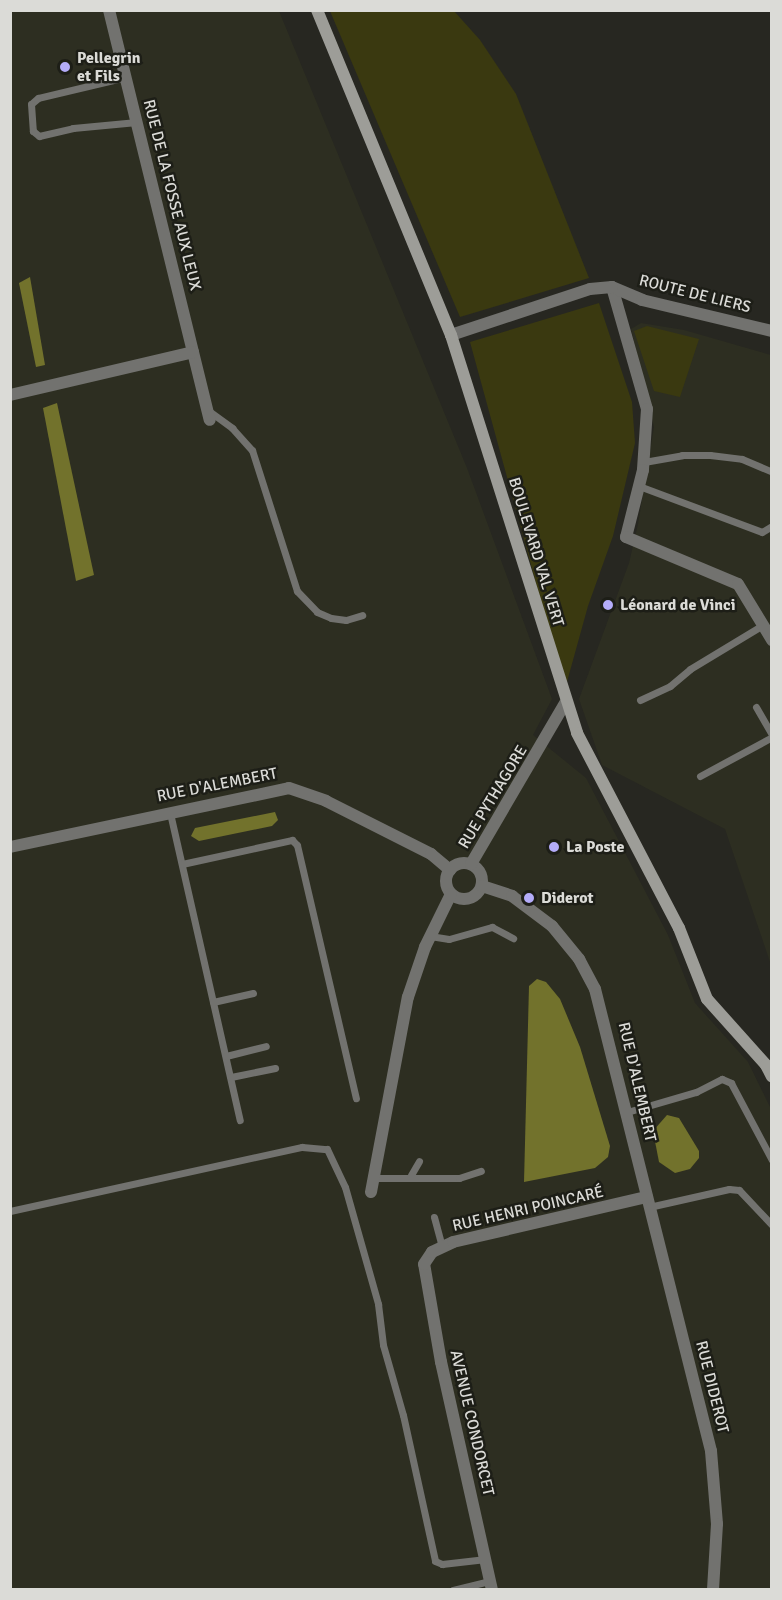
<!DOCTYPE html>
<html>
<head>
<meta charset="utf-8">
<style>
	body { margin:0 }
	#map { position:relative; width:782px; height:1600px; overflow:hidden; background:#272721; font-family:Signika,sans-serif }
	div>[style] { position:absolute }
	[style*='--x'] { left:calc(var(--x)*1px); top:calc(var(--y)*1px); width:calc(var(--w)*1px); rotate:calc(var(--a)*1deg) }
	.built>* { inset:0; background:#2d2e21 }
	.green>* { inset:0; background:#3a3910 }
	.water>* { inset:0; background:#72722c }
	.lane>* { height:7px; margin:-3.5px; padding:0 3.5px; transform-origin:3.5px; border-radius:3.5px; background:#72726f }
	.street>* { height:12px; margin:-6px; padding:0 6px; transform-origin:6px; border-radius:6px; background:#72726f }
	.street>.ring { margin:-6px; padding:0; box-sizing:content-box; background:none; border:12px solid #72726f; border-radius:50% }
	.secondary>* { height:12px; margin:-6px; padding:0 6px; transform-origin:6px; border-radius:6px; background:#9d9d98 }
	.dots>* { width:16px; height:16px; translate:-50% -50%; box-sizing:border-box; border:3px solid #1d1e17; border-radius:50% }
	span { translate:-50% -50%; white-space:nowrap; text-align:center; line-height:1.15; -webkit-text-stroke:5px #1d1e17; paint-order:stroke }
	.poi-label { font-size:16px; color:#dbdbd7; font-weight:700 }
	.left { translate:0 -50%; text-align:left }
	.street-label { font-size:16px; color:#dbdbd7 }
	.frame { position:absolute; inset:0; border:12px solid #dbdbd7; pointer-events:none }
</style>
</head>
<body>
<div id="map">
	<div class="built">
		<div style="clip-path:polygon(11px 11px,279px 11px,467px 468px,552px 699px,533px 735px,586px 778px,668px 935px,695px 1003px,748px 1062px,771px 1109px,771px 1589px,11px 1590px)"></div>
		<div style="clip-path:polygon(641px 323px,684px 330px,771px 355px,771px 965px,725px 829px,602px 765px,579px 699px,629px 563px,638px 524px,654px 427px,631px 329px)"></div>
	</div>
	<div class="green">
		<div style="clip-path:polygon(330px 11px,454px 11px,480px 40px,516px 94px,589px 278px,460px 317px)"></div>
		<div style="clip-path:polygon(599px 303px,632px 402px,635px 443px,613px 536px,588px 606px,565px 689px,470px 342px)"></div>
		<div style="clip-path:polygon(647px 326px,699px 339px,680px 397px,654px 391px,634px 331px)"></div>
	</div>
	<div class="water">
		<div style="clip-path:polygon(30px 277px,45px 365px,36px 367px,19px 283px)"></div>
		<div style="clip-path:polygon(57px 403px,94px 575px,76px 581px,43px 408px)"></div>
		<div style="clip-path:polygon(275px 812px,278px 820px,272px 826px,199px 841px,191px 836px,195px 828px)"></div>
		<div style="clip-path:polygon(537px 979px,546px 982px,560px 999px,580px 1047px,610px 1146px,608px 1157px,595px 1168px,524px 1182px,529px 986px)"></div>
		<div style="clip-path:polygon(667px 1115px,679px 1118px,699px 1151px,699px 1158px,690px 1169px,675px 1173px,659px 1162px,653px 1131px)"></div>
	</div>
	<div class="lane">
		<div style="--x:126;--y:77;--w:90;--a:166.6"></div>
		<div style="--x:38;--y:98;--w:9;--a:139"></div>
		<div style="--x:31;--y:104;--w:27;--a:86"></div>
		<div style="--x:33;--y:131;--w:8;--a:40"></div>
		<div style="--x:39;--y:136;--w:35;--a:-13"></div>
		<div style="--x:73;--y:128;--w:64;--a:-5.4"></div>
		<div style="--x:209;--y:411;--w:29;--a:36"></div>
		<div style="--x:232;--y:428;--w:30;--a:48"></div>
		<div style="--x:252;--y:450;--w:148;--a:72.3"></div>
		<div style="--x:297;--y:591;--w:29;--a:46"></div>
		<div style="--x:317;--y:612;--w:15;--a:23"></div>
		<div style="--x:331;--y:618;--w:15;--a:8"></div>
		<div style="--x:346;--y:620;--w:17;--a:-17"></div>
		<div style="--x:644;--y:462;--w:39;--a:-10"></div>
		<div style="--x:682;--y:455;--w:28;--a:0"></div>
		<div style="--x:710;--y:455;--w:32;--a:7"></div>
		<div style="--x:742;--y:459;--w:33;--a:23"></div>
		<div style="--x:639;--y:486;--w:131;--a:20.5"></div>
		<div style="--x:762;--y:532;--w:12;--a:-31"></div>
		<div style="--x:640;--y:700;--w:33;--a:-25"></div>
		<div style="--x:670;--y:686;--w:26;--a:-40"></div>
		<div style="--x:690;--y:669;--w:85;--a:-31.1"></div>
		<div style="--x:756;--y:707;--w:32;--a:60"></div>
		<div style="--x:700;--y:776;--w:82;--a:-28.4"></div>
		<div style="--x:170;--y:813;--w:315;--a:77.2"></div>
		<div style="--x:182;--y:864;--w:113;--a:-12.3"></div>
		<div style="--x:292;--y:840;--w:7;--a:45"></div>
		<div style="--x:297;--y:845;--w:260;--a:76.9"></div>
		<div style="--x:430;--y:936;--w:19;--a:9"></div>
		<div style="--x:449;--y:939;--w:45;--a:-15.6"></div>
		<div style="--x:492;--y:927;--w:24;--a:28"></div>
		<div style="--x:213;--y:1002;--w:41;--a:-12.7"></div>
		<div style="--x:226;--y:1056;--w:41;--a:-14"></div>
		<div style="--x:231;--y:1077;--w:45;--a:-11.6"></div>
		<div style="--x:627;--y:1112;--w:72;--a:-16.2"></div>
		<div style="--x:696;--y:1092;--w:29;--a:-27"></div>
		<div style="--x:722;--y:1079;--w:10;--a:24"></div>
		<div style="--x:731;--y:1083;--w:87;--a:62"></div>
		<div style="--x:411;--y:1175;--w:16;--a:-60"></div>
		<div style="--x:371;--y:1178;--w:88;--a:0"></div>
		<div style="--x:459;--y:1178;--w:23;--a:-18"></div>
		<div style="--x:649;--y:1207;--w:82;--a:-12.7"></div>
		<div style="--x:729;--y:1189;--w:10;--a:6"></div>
		<div style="--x:739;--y:1190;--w:48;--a:46.7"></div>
		<div style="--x:10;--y:1211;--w:299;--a:-12.4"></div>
		<div style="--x:302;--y:1147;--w:25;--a:5"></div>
		<div style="--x:327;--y:1149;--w:42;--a:64.7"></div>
		<div style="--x:345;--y:1187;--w:122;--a:74.2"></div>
		<div style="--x:378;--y:1304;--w:41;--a:83"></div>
		<div style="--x:383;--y:1345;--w:73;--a:74.1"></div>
		<div style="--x:403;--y:1415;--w:149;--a:77.6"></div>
		<div style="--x:435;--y:1561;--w:8;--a:23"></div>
		<div style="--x:442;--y:1564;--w:44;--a:-6.5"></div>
		<div style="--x:434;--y:1217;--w:31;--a:75"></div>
		<div style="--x:453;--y:1590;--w:38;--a:-14"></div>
	</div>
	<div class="street">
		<div style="--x:109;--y:10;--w:422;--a:76.2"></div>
		<div style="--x:612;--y:287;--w:127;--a:74"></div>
		<div style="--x:647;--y:409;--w:61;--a:93.8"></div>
		<div style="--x:643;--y:470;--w:69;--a:104.2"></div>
		<div style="--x:626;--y:537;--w:121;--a:22.8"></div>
		<div style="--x:738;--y:584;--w:66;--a:58.7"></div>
		<div style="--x:612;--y:287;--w:33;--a:23"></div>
		<div style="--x:642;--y:300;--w:134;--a:13.4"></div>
		<div style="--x:451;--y:335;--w:146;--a:-18.3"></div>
		<div style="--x:590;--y:289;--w:22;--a:-5"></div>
		<div style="--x:10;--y:395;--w:188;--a:-13.2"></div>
		<div style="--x:10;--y:847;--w:285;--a:-11.9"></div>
		<div style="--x:289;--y:788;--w:39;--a:19"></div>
		<div style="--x:326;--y:801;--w:118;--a:26.8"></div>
		<div style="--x:431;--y:854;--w:25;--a:40"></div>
		<div class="ring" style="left:446px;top:863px;width:24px;height:24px"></div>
		<div style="--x:471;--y:864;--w:186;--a:-59.7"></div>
		<div style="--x:482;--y:886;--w:32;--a:18"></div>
		<div style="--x:512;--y:896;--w:50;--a:36.9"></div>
		<div style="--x:552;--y:926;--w:43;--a:50.7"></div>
		<div style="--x:579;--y:959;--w:34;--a:62"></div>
		<div style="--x:595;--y:989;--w:476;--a:75.9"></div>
		<div style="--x:711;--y:1451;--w:73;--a:85.3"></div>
		<div style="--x:717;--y:1524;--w:66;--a:93.5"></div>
		<div style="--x:371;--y:1192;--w:198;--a:-79.3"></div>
		<div style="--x:408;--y:997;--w:53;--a:-71.2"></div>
		<div style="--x:425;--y:947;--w:59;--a:-63.9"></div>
		<div style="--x:492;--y:1590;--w:234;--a:-102.6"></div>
		<div style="--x:441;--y:1362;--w:99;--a:-99.8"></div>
		<div style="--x:424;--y:1264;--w:14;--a:-56"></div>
		<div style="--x:432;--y:1252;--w:23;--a:-25"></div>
		<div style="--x:453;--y:1242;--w:199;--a:-13.1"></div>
	</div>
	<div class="secondary">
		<div style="--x:317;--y:10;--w:352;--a:67.6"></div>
		<div style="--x:451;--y:335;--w:417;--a:72.4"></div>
		<div style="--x:577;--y:733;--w:220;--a:62.4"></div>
		<div style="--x:679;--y:928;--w:76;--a:68.5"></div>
		<div style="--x:707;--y:999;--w:89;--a:48.2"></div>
		<div style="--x:766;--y:1065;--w:13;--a:63"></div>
	</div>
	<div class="dots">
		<div style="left:65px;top:67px;background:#b4acf9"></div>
		<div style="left:608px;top:605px;background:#b4acf9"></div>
		<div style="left:554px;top:847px;background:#b4acf9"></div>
		<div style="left:529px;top:898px;background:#b4acf9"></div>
	</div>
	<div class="poi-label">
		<span class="left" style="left:77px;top:67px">Pellegrin<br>et Fils</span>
		<span class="left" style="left:620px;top:605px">Léonard de Vinci</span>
		<span class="left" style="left:566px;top:847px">La Poste</span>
		<span class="left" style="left:541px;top:898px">Diderot</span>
	</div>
	<div class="street-label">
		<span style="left:172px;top:195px;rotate:76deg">RUE DE LA FOSSE AUX LEUX</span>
		<span style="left:695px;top:294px;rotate:14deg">ROUTE DE LIERS</span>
		<span style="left:536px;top:552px;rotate:73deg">BOULEVARD VAL VERT</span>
		<span style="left:217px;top:785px;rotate:-11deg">RUE D'ALEMBERT</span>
		<span style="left:493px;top:797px;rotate:-59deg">RUE PYTHAGORE</span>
		<span style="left:637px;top:1082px;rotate:77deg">RUE D'ALEMBERT</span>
		<span style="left:528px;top:1209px;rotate:-13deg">RUE HENRI POINCARÉ</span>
		<span style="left:712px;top:1387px;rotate:76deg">RUE DIDEROT</span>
		<span style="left:472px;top:1423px;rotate:77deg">AVENUE CONDORCET</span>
	</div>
	<div class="frame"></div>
</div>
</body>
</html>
